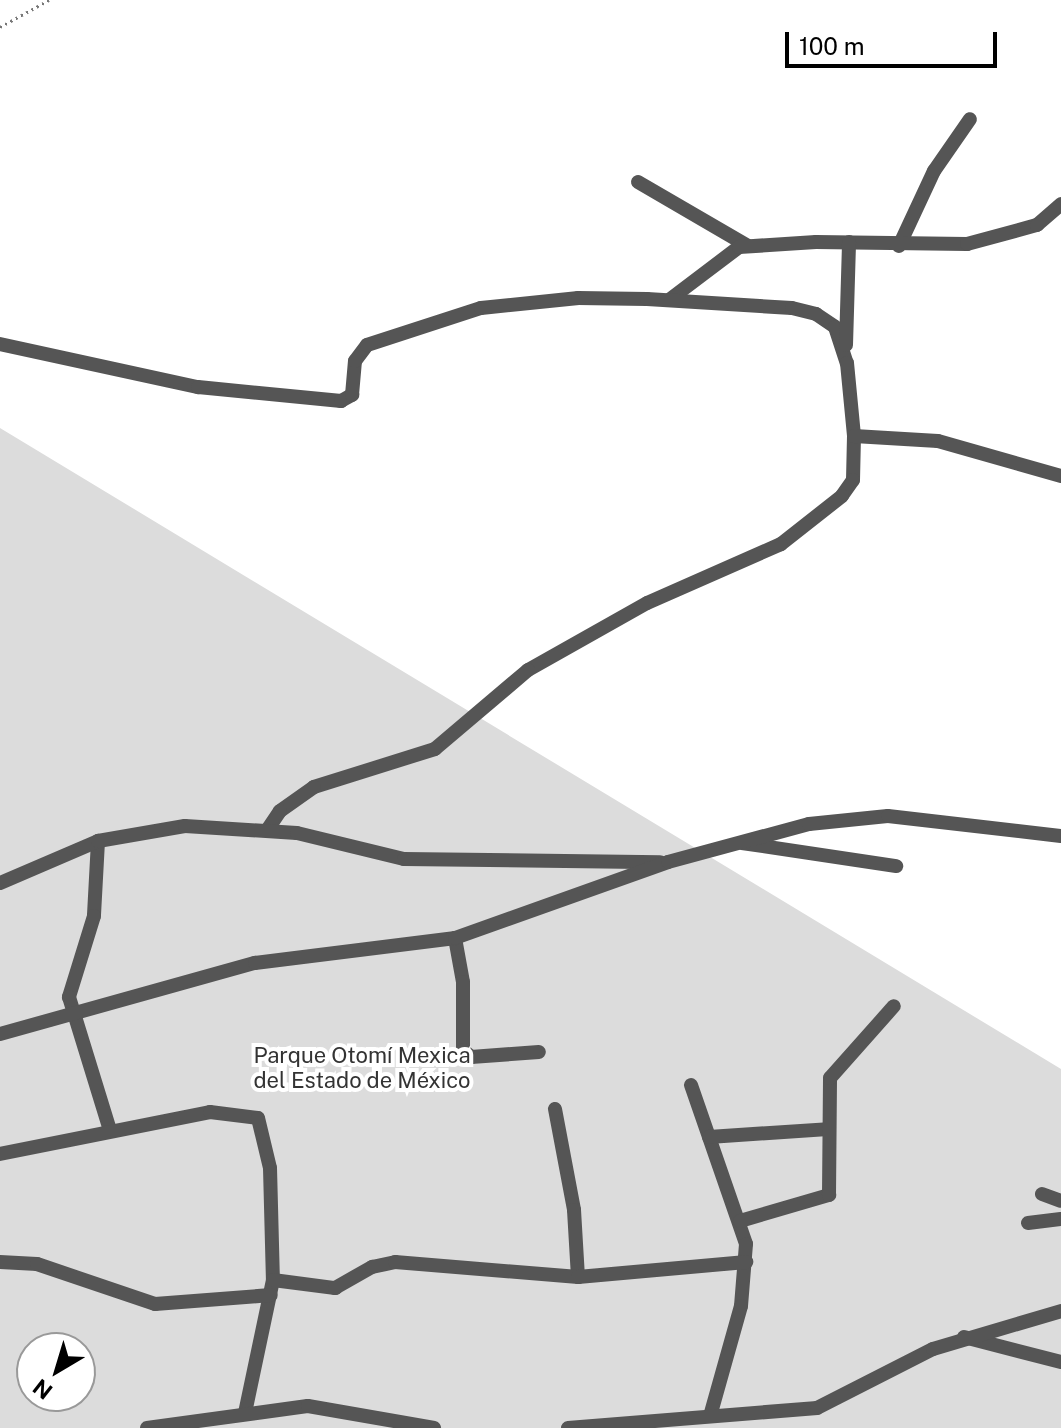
<!DOCTYPE html>
<html>
<head>
<meta charset="utf-8">
<style>
	body { margin:0 }
	#map { position:relative; width:1061px; height:1428px; overflow:hidden; background:#fff; font-family:"Public Sans",sans-serif }
	div>[style] { position:absolute }
	[style*='--x'] { left:calc(var(--x)*1px); top:calc(var(--y)*1px); width:calc(var(--w)*1px); rotate:calc(var(--a)*1deg) }
	.green>* { inset:0; background:#dcdcdc }
	.path>* { height:3px; margin-top:-1.5px; transform-origin:0; background:repeating-linear-gradient(90deg,#777 0 2px,transparent 0 6px) }
	.minor>* { height:14px; margin:-7px; padding:0 7px; transform-origin:7px; border-radius:7px; background:#555 }
	span { translate:-50% -50%; white-space:nowrap; text-align:center; line-height:1.15; -webkit-text-stroke:8px #fff; paint-order:stroke }
	.park-label { font-size:22px; color:#333 }
	.north { position:absolute; left:16px; top:1332px; width:80px; height:80px; box-sizing:border-box; background:#fff; border:2px solid #999; border-radius:50%; rotate:218deg; font-size:22px; font-weight:700; line-height:32px; text-align:center; color:#000 }
	.north::after { content:''; display:block; margin:auto; width:28px; height:36px; background:#000; clip-path:polygon(50% 0,100% 100%,50% 72%,0 100%) }
	.scale { position:absolute; left:785px; top:32px; width:212px; height:36px; box-sizing:border-box; border:4px solid #000; border-top:0; padding-left:10px; font-size:24px; line-height:28px; white-space:nowrap; color:#000; -webkit-text-stroke:6px #fff; paint-order:stroke }
</style>
</head>
<body>
<div id="map">
	<div class="green">
		<div style="clip-path:polygon(evenodd,0 428px,1061px 1069px,1061px 1428px,0 1428px,0 428px,32px 1348px,80px 1348px,80px 1396px,32px 1396px,32px 1348px)"></div>
	</div>
	<div class="path">
		<div style="--x:0;--y:27;--w:56;--a:-28.9"></div>
	</div>
	<div class="minor">
		<div style="--x:638;--y:182;--w:127;--a:30.2"></div>
		<div style="--x:899;--y:246;--w:83;--a:-65"></div>
		<div style="--x:934;--y:171;--w:63;--a:-55.3"></div>
		<div style="--x:669;--y:300;--w:88;--a:-37.1"></div>
		<div style="--x:739;--y:247;--w:77;--a:-3.7"></div>
		<div style="--x:816;--y:242;--w:151;--a:0.8"></div>
		<div style="--x:967;--y:244;--w:73;--a:-15.2"></div>
		<div style="--x:1037;--y:225;--w:32;--a:-41"></div>
		<div style="--x:0;--y:344;--w:203;--a:12.3"></div>
		<div style="--x:198;--y:387;--w:144;--a:5.6"></div>
		<div style="--x:341;--y:401;--w:13;--a:-29"></div>
		<div style="--x:352;--y:395;--w:34;--a:-85"></div>
		<div style="--x:355;--y:361;--w:20;--a:-53"></div>
		<div style="--x:367;--y:345;--w:120;--a:-18"></div>
		<div style="--x:481;--y:308;--w:98;--a:-5.9"></div>
		<div style="--x:578;--y:298;--w:69;--a:0.8"></div>
		<div style="--x:647;--y:299;--w:145;--a:3.6"></div>
		<div style="--x:792;--y:308;--w:25;--a:14"></div>
		<div style="--x:816;--y:314;--w:23;--a:34"></div>
		<div style="--x:835;--y:327;--w:38;--a:72"></div>
		<div style="--x:847;--y:363;--w:73;--a:84.5"></div>
		<div style="--x:854;--y:436;--w:44;--a:91.3"></div>
		<div style="--x:853;--y:480;--w:19;--a:125"></div>
		<div style="--x:842;--y:496;--w:78;--a:141.8"></div>
		<div style="--x:781;--y:544;--w:146;--a:156.2"></div>
		<div style="--x:647;--y:603;--w:137;--a:150.6"></div>
		<div style="--x:528;--y:670;--w:122;--a:139.7"></div>
		<div style="--x:435;--y:749;--w:127;--a:162.6"></div>
		<div style="--x:314;--y:787;--w:42;--a:144.8"></div>
		<div style="--x:280;--y:811;--w:22;--a:124"></div>
		<div style="--x:846;--y:345;--w:103;--a:-88.3"></div>
		<div style="--x:854;--y:436;--w:84;--a:3.4"></div>
		<div style="--x:938;--y:441;--w:128;--a:15.9"></div>
		<div style="--x:98;--y:841;--w:75;--a:93.1"></div>
		<div style="--x:94;--y:916;--w:85;--a:107.2"></div>
		<div style="--x:69;--y:997;--w:139;--a:72.9"></div>
		<div style="--x:742;--y:843;--w:156;--a:8.5"></div>
		<div style="--x:0;--y:883;--w:107;--a:-23.2"></div>
		<div style="--x:98;--y:841;--w:88;--a:-9.8"></div>
		<div style="--x:185;--y:826;--w:112;--a:3.6"></div>
		<div style="--x:297;--y:833;--w:110;--a:13.7"></div>
		<div style="--x:404;--y:859;--w:256;--a:0.7"></div>
		<div style="--x:455;--y:938;--w:45;--a:79.7"></div>
		<div style="--x:463;--y:982;--w:68;--a:90"></div>
		<div style="--x:463;--y:1050;--w:11;--a:41"></div>
		<div style="--x:471;--y:1057;--w:68;--a:-4.2"></div>
		<div style="--x:0;--y:1034;--w:265;--a:-15.6"></div>
		<div style="--x:255;--y:963;--w:202;--a:-7.1"></div>
		<div style="--x:455;--y:938;--w:226;--a:-19.6"></div>
		<div style="--x:668;--y:862;--w:146;--a:-15.1"></div>
		<div style="--x:809;--y:824;--w:79;--a:-5.8"></div>
		<div style="--x:888;--y:816;--w:174;--a:6.6"></div>
		<div style="--x:691;--y:1085;--w:168;--a:70.9"></div>
		<div style="--x:746;--y:1244;--w:62;--a:94.6"></div>
		<div style="--x:741;--y:1306;--w:114;--a:105.7"></div>
		<div style="--x:555;--y:1109;--w:103;--a:79.3"></div>
		<div style="--x:574;--y:1210;--w:67;--a:86.6"></div>
		<div style="--x:709;--y:1137;--w:119;--a:-3.8"></div>
		<div style="--x:0;--y:1154;--w:214;--a:-11.3"></div>
		<div style="--x:210;--y:1112;--w:48;--a:7.1"></div>
		<div style="--x:258;--y:1118;--w:51;--a:76.5"></div>
		<div style="--x:270;--y:1168;--w:112;--a:88.5"></div>
		<div style="--x:273;--y:1280;--w:136;--a:101.9"></div>
		<div style="--x:1042;--y:1194;--w:20;--a:20"></div>
		<div style="--x:740;--y:1221;--w:93;--a:-16.3"></div>
		<div style="--x:829;--y:1195;--w:117;--a:-89.5"></div>
		<div style="--x:830;--y:1078;--w:96;--a:-48.4"></div>
		<div style="--x:1028;--y:1223;--w:33;--a:-7"></div>
		<div style="--x:0;--y:1262;--w:37;--a:3"></div>
		<div style="--x:37;--y:1264;--w:125;--a:18.7"></div>
		<div style="--x:155;--y:1304;--w:116;--a:-4.4"></div>
		<div style="--x:273;--y:1280;--w:63;--a:7.4"></div>
		<div style="--x:335;--y:1288;--w:43;--a:-29.6"></div>
		<div style="--x:372;--y:1267;--w:24;--a:-12"></div>
		<div style="--x:395;--y:1262;--w:184;--a:4.7"></div>
		<div style="--x:578;--y:1277;--w:169;--a:-5.1"></div>
		<div style="--x:964;--y:1337;--w:100;--a:14.5"></div>
		<div style="--x:147;--y:1428;--w:162;--a:-7.8"></div>
		<div style="--x:308;--y:1406;--w:128;--a:9.9"></div>
		<div style="--x:568;--y:1428;--w:250;--a:-4.6"></div>
		<div style="--x:817;--y:1408;--w:130;--a:-27"></div>
		<div style="--x:933;--y:1349;--w:134;--a:-16.5"></div>
	</div>
	<div class="park-label">
		<span style="left:362px;top:1068px">Parque Otomí Mexica<br>del Estado de México</span>
	</div>
	<div class="north">N</div>
	<div class="scale">100 m</div>
</div>
</body>
</html>
